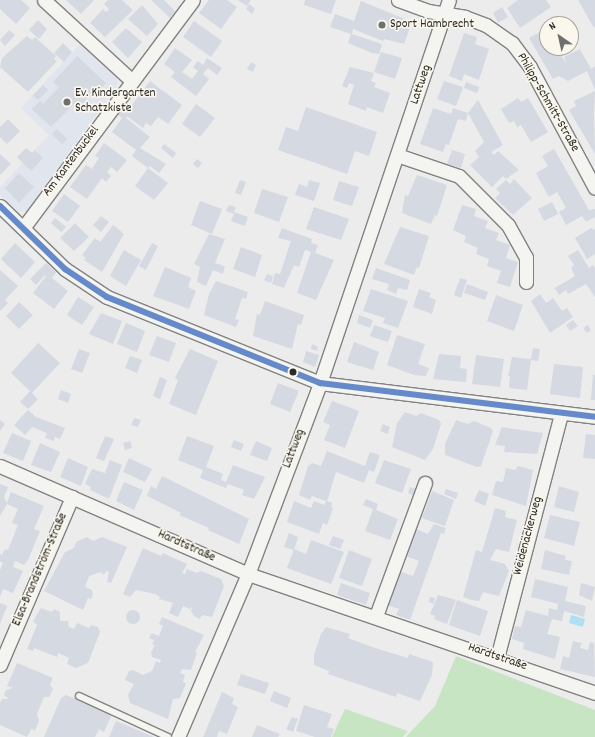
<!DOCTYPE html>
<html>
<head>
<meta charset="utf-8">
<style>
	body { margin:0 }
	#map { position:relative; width:595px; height:737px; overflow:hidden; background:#ececec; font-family:Dekko,sans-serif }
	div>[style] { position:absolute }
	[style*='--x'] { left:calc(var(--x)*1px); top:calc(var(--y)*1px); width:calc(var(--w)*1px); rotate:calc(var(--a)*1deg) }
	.built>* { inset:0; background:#e1e5ed }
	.green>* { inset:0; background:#c7e5c3 }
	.water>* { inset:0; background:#b0def4 }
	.building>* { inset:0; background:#d4d9e2 }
	.round { border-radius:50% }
	.roads { filter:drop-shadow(1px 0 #828282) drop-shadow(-1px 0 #828282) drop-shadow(0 1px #828282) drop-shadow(0 -1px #828282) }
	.service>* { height:6px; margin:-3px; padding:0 3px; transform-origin:3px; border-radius:3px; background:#f4f4f0 }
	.minor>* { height:13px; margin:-6.5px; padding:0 6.5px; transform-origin:6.5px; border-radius:6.5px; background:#f4f4f0 }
	.bus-1>* { height:6px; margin:-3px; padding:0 3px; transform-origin:3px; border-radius:3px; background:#6589c9 }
	.dots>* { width:11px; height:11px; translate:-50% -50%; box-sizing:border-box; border:2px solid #fbf7ec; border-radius:50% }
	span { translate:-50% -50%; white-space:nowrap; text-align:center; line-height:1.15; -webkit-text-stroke:3.5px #fbf7ec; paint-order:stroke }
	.poi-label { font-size:13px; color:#2b2b2b }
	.left { translate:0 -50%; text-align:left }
	.street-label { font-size:13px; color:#2b2b2b }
	.north { position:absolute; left:539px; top:16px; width:40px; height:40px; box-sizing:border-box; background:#fbf7ec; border:1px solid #a8a59f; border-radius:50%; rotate:326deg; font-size:11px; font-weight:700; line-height:16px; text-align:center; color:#2b2b2b }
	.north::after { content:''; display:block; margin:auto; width:14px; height:18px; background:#6f6f6f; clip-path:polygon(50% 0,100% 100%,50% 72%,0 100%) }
</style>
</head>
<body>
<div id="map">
	<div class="built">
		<div style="clip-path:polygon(80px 44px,117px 78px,118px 85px,27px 211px,19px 212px,0 195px,0 187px,49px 135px,21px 108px)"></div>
	</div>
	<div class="green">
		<div style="clip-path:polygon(456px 656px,595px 710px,595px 737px,406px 737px,435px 706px)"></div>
		<div style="clip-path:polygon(345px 709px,408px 731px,403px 737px,332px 737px)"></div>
	</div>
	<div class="water">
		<div style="clip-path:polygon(571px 615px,585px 619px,583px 627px,569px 623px)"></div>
	</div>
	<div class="building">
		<div style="clip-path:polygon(0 0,21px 0,30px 8px,16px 24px,0 9px)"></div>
		<div style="clip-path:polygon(66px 0,94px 0,81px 14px)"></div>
		<div style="clip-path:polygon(108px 0,122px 0,133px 10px,105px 37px,90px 23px,103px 9px,106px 12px,109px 9px,104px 4px)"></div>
		<div style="clip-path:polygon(151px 0,164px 0,175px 11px,170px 18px)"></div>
		<div style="clip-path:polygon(209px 0,227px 0,237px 7px,221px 29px,199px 13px)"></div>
		<div style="clip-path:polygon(238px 0,251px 0,247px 6px)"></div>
		<div style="clip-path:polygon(305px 0,336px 0,331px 14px,304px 5px)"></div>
		<div style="clip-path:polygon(518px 0,546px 0,551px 7px,520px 28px,507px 8px)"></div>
		<div style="clip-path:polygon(578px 0,595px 0,595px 27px,594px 28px)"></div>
		<div style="clip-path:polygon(361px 1px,412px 22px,404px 44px,384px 39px,383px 41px,353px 29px,352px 34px,382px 44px,379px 54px,372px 53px,348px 43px,351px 34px,330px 27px,335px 14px,354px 21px)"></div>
		<div style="clip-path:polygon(249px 4px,255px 9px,252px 14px,246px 9px)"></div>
		<div style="clip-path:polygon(142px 5px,158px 24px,147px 36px,128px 19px)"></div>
		<div style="clip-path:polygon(502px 7px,508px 17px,498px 23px,493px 13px)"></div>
		<div style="clip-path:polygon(38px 20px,47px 29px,39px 39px,29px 30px)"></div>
		<div style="clip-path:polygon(194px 21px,222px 41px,211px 57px,183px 37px)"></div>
		<div style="clip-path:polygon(126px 28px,142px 42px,128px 58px,112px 42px)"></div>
		<div style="clip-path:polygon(547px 28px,547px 48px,557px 48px,566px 64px,564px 57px,580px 49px,591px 69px,595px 66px,595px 90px,587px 71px,568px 81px,559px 76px,553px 79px,529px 38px)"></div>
		<div style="clip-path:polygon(9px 30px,15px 35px,5px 46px,0 40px)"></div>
		<div style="clip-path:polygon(464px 33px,477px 37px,475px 44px,489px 49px,479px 80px,464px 74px,462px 81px,449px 76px)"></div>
		<div style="clip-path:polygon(27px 36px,32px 40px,35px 37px,56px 56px,54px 59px,57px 61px,28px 92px,0 67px,2px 58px)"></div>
		<div style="clip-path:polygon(63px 43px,72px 52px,64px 62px,54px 53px)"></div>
		<div style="clip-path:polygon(175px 48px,192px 60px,182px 72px,192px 79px,198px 71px,193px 67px,198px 61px,203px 65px,207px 58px,222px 68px,217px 75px,208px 68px,203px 74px,209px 79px,196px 96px,171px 77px,175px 72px,164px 64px)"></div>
		<div style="clip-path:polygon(381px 52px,402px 58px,395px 79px,374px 72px)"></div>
		<div style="clip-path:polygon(77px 56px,106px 83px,94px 97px,91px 94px,79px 107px,75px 103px,51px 127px,32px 109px,40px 101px,43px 104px,59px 87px,53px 82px)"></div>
		<div style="clip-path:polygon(251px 62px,256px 65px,253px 72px,247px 69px)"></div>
		<div style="clip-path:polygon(350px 67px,374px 73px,371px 81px,376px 83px,374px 87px,390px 93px,383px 113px,367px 107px,366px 111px,348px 104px,354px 85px,349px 83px,347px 88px,342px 86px)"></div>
		<div style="clip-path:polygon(150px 81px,182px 105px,168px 124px,158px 117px,151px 126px,146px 123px,143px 128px,127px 116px,126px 118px,150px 137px,140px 148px,166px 164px,159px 173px,150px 166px,148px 168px,168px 183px,154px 200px,135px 186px,148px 168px,132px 156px,136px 150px,112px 132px,122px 118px,118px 115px,120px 111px,129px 109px)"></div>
		<div style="clip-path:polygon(444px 81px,463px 87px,456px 106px,437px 99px)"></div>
		<div style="clip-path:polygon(466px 82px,479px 87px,477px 93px,464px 88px)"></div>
		<div style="clip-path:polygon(43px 85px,48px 90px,38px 100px,33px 95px)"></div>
		<div style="clip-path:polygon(595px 91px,594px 113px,595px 154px,569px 110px,576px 106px,574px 101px)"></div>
		<div style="clip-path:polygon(518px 98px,521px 102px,528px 98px,548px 132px,531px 142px,521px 125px,517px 127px,514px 121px,509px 123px,501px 109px)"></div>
		<div style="clip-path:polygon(478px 100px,503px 145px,491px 152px,494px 155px,498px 151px,519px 170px,506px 179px,503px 176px,492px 187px,470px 165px,479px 157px,475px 151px,484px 142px,468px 113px)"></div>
		<div style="clip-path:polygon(196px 104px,215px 118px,200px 137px,182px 124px)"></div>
		<div style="clip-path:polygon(306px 107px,377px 132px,369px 156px,355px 151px,347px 174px,278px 150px,286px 127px,298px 131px)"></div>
		<div style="clip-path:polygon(433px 108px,451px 114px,453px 108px,468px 113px,466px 121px,458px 119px,449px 145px,446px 144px,443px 152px,420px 144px)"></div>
		<div style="clip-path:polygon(8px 119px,20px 131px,7px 144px,0 137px,0 127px)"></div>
		<div style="clip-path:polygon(57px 129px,67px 139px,62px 144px,52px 134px)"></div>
		<div style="clip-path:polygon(104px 143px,127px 160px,117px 172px,111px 167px,107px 172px,111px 176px,106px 182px,102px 178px,87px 199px,70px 187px,86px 165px,92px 169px,95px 164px,99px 158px,95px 156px)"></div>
		<div style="clip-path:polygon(164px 144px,176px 153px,173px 158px,161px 148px)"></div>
		<div style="clip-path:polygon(26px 148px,32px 153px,35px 150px,43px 158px,31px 171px,17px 157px)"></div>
		<div style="clip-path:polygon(554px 149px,589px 210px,595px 209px,595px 217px,586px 222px,582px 216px,566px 225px,559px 212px,566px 208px,557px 192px,549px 197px,540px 181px,536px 173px,548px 166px,542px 156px)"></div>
		<div style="clip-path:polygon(452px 150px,465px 154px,461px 168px,447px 164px)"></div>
		<div style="clip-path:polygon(0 154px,11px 164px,0 175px)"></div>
		<div style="clip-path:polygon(197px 159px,202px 163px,198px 168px,193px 164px)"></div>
		<div style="clip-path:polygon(19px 173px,34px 187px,19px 203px,5px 188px)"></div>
		<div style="clip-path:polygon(417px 175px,447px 185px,437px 216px,435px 215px,431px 224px,402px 213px,405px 195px,408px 196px)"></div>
		<div style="clip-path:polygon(514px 179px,532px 198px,513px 215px,495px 198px,500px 193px,496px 189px,506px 180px,510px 184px)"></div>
		<div style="clip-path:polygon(240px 180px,246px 182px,241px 195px,235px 193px)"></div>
		<div style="clip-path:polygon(309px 180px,320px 183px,314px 201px,295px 195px,299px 184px,307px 187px)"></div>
		<div style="clip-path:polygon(339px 181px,359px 187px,352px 206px,333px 200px)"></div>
		<div style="clip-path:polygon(262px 189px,288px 197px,279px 222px,254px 213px)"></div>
		<div style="clip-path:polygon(64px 194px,80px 206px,68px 222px,52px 211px)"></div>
		<div style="clip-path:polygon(200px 201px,222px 209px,212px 234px,191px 225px)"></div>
		<div style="clip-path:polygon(552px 202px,558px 214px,544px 221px,538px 209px)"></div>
		<div style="clip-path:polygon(229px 205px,236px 207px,234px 212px,248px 217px,245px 226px,231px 221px,234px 214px,226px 211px)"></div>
		<div style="clip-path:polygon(462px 205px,476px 209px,474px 216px,488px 221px,485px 228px,499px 233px,496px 240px,510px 245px,506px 258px,518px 262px,510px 287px,497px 283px,501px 271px,487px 266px,489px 259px,476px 254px,478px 248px,464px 242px,466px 236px,453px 230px)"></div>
		<div style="clip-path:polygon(314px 207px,349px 219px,341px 240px,306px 229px)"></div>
		<div style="clip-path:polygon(101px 216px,109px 222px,101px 232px,93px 225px)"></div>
		<div style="clip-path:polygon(55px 218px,66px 227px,61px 232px,51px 223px)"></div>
		<div style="clip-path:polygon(75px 223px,89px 237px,74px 251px,60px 238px)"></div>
		<div style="clip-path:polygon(113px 225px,124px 234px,102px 272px,84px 260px,86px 258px,82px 255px,95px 238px,100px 242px)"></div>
		<div style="clip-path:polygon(400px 227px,429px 236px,419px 268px,417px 267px,414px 275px,384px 264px)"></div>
		<div style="clip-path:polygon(282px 228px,312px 239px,311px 243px,318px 245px,315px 253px,334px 260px,316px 300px,297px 293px,311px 252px,305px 250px,299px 267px,294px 265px,284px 288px,272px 284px,275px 273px,280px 274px,291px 241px,278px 238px)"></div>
		<div style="clip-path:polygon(591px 228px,595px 230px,595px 254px,587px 259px,575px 238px)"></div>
		<div style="clip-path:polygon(209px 234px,225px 239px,215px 263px,225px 266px,223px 274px,213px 270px,206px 286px,197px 282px,200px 267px,194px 264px)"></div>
		<div style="clip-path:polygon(15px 243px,35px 262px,21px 278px,1px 259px)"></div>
		<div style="clip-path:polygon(152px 243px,158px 246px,146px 270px,139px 266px)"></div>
		<div style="clip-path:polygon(241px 247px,262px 255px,255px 277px,233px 269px)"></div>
		<div style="clip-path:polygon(124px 250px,141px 260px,126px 286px,110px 276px)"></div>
		<div style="clip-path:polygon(578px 250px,589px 268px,593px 265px,595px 268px,595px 297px,586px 284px,568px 294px,566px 290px,559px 295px,555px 288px,575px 276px,571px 268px,574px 265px,568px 256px)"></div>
		<div style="clip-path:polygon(46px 263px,56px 272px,52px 278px,68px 291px,54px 309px,33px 293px,46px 276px,45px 275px,36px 285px,30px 279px)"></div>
		<div style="clip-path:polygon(165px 267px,191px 278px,188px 287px,196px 291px,189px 309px,153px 296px)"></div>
		<div style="clip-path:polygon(376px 268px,410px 280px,407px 290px,398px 288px,396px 294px,387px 290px,389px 284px,372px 279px)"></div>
		<div style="clip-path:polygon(0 270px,18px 286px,5px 300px,8px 303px,0 311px)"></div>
		<div style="clip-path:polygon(267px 274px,273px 276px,271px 283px,264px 280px)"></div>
		<div style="clip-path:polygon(460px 278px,467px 280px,461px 298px,454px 295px)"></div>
		<div style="clip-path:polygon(216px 281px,248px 292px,246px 299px,242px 298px,235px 319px,239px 320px,236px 327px,204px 315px,209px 294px)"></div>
		<div style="clip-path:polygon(467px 284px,488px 292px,485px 300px,464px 293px)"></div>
		<div style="clip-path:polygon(371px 289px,408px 301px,398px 328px,383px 323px,385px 318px,363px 311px)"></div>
		<div style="clip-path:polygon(419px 289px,431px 293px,429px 297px,436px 300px,432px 314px,413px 307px)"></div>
		<div style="clip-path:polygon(540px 294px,546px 303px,553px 298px,562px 311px,567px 308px,573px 317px,550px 333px,531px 301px)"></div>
		<div style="clip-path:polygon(496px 295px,523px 305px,514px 331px,487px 321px)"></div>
		<div style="clip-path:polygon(78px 297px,94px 307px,82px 325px,67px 315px)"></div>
		<div style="clip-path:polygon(265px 301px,304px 315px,301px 325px,298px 324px,292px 349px,253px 336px,257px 314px,260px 315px)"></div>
		<div style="clip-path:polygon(19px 302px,33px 315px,19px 329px,6px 316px)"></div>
		<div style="clip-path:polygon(101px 313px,122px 321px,113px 344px,89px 334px)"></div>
		<div style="clip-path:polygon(359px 315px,373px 320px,370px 328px,357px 323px)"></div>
		<div style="clip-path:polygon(573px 320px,578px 326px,570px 331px,566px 325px)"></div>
		<div style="clip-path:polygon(126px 323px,145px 331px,137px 352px,117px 344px)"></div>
		<div style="clip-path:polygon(374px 325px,392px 331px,388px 342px,370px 336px)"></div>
		<div style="clip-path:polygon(588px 325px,591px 330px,587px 333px,583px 328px)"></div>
		<div style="clip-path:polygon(397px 335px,425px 344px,418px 364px,429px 368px,426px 376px,414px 375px,387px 365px)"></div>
		<div style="clip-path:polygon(157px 336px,176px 343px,169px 362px,149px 355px)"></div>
		<div style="clip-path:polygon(354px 342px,379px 352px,373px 370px,347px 362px)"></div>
		<div style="clip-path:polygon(38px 343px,60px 363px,32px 393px,38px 399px,28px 409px,20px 402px,30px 391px,11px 373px)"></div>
		<div style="clip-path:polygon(312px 344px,318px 347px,317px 351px,311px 349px)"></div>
		<div style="clip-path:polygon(533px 348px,540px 349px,538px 361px,531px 360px,527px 390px,509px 388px,510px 376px,508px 376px,512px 357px,531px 359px)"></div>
		<div style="clip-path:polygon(79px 349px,90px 353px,82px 373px,71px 369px)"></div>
		<div style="clip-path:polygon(190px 349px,218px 361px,196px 415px,169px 404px,178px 380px,175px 378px)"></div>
		<div style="clip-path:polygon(306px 351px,319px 355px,315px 367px,303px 362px)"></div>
		<div style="clip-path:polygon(439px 354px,461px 356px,460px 368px,467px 369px,466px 382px,433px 379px)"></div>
		<div style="clip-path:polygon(476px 355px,504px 359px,500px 387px,472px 384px)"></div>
		<div style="clip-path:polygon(130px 356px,142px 360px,137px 373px,125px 368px)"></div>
		<div style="clip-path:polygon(554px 364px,583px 367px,580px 398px,550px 394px)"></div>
		<div style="clip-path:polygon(593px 374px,595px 375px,595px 400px,591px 400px)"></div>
		<div style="clip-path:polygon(160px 377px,167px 380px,160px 399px,153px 396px)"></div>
		<div style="clip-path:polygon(278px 383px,299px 391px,290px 412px,270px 404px)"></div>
		<div style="clip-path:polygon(61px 390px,71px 394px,68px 403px,58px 399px)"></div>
		<div style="clip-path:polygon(332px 401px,359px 411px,345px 448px,324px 440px,330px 425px,323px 422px)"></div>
		<div style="clip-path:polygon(28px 410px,36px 417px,65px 428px,60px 439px,55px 437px,54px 441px,45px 438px,47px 433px,32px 427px,25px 435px,14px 425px)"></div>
		<div style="clip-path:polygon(405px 412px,416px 416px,421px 413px,439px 420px,441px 424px,433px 449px,425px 460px,392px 447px,397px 423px)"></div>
		<div style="clip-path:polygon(134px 418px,141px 420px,138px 427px,131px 425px)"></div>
		<div style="clip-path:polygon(0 420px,5px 424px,0 431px)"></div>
		<div style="clip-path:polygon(456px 420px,468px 424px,474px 421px,491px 428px,493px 431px,481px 466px,477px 467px,445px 455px,445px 444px)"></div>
		<div style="clip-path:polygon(383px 424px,390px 427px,388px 434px,380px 431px)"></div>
		<div style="clip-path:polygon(502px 427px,543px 433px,537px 454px,504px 452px,505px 446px,495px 445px)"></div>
		<div style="clip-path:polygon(12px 433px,31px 441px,23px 461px,3px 453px)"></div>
		<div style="clip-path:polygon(586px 434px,595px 435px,595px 459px,583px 458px)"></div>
		<div style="clip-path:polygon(105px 436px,114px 439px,104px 461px,96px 458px)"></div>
		<div style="clip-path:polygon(187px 436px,214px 446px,206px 467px,223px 474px,221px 480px,226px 482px,233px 465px,265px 477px,254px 499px,242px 495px,244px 490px,228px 484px,226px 488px,200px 478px,203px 470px,178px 460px)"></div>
		<div style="clip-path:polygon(234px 440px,244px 444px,241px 451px,231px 447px)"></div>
		<div style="clip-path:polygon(130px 441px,132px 448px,125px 450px,123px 443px)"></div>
		<div style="clip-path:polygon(256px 441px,272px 448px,267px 461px,250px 455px)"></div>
		<div style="clip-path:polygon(40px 443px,60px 452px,51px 472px,31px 465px)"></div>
		<div style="clip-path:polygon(327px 451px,365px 466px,370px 452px,380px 455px,374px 472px,369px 470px,364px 483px,336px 472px,327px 501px,332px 503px,331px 507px,333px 508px,327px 525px,323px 523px,319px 534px,287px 522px,294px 501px,311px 508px,314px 501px,324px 505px,326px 501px,312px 496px,310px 500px,299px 495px,308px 466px,312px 463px,321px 466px)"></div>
		<div style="clip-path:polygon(68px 458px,88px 467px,81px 486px,60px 477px)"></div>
		<div style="clip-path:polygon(129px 458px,152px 469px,145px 482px,123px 472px)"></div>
		<div style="clip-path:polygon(110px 460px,122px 465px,109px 499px,90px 490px,91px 487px,85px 484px,92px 469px,105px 473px)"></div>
		<div style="clip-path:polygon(384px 460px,411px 469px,402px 493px,375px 483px)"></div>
		<div style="clip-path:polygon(518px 466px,533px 470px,526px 506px,492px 495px,496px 481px,503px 482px,506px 468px,515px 470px)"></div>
		<div style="clip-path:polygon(162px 476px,249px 519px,239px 544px,208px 530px,209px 528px,179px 515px,181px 513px,147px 496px,151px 486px,156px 489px)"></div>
		<div style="clip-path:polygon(124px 482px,143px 490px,134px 510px,116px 501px)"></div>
		<div style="clip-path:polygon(0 484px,8px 487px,4px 497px,7px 503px,11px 492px,44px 506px,34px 529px,40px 531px,28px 560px,24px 565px,15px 561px,13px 567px,23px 571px,13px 593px,3px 589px,0 597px,0 570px,3px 563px,0 561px,0 554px,2px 555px,5px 549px,8px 550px,18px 525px,12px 523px,18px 509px,7px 504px,0 516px)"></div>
		<div style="clip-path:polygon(559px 486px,579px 492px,574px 512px,554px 507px)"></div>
		<div style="clip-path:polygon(410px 487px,416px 489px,414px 496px,408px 493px)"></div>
		<div style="clip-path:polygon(446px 489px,458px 493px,456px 499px,444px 494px)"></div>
		<div style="clip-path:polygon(479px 490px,489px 494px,485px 506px,474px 501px)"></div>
		<div style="clip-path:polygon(432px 491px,454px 500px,445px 526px,422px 518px)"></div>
		<div style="clip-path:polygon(366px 499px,378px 504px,376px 510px,398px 519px,390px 540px,365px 531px,373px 509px,363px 505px)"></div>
		<div style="clip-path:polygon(495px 508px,506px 511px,505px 517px,517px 520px,509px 552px,496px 549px,490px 560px,505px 564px,509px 571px,499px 596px,483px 592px,479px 601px,472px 600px,463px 597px,476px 550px,482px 552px)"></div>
		<div style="clip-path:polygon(550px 515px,580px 522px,574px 546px,544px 538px)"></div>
		<div style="clip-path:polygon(434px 524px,446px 528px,444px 534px,441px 533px,410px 620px,396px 615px,399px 609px,387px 605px,399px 571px,413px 576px,419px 561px,406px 556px,416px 529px,428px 534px)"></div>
		<div style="clip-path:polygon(289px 533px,298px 537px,294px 550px,284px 547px)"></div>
		<div style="clip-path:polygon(333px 536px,344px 540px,340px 549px,329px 545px)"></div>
		<div style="clip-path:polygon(87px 537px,93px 541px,102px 537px,127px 547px,111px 583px,107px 582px,109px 572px,106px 571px,104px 575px,101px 572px,89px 576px,85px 587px,92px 590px,93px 594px,91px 599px,88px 598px,83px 610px,44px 591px,65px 552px,74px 548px,76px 542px)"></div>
		<div style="clip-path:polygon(311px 540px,344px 552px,331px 584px,287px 568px,294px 549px,306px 554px)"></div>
		<div style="clip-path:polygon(143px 548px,161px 556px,163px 553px,187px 564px,182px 573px,185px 574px,187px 569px,197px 573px,201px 571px,221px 579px,224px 586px,212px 617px,202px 615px,200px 619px,194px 616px,191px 611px,193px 606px,190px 609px,183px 606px,178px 617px,169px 613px,173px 603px,159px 599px,160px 597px,155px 594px,136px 590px,130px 597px,123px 594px)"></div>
		<div style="clip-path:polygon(349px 550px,372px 559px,362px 586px,339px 578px)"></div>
		<div style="clip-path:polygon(545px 550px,566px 556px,565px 560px,572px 561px,569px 575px,541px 569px)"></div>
		<div style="clip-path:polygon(535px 579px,568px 587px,565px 601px,586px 606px,584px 617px,564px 611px,562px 621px,552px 619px,547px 634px,560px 637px,555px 659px,523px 649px,524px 643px,512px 639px,515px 626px,521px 627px,526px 610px,548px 616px,549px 608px,557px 610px,558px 604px,531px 597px)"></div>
		<div style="clip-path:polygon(341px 583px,370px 593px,366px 605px,337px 595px)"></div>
		<div style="clip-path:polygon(581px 583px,595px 587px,592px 601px,579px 595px)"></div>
		<div style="clip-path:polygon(438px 595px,456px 600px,447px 624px,434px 619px,435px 616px,430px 614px)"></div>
		<div style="clip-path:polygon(430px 597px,435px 598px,433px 604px,429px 602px)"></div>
		<div style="clip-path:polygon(457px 600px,488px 611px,480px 636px,449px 625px)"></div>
		<div style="clip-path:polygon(0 603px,7px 606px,0 624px)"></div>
		<div style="clip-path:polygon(41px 608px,52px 612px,54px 609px,60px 612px,60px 621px,68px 621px,69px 627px,74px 629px,77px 623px,89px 628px,91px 625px,98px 627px,100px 632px,88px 663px,76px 668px,67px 664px,69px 658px,58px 653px,57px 657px,34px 648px,33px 651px,27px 649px,37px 625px,33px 621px)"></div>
		<div class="round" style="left:126px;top:610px;width:14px;height:14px"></div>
		<div style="clip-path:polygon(162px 617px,204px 635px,195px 652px,197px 653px,191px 670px,182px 669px,180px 673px,185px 675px,183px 682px,186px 683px,180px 698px,173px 699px,168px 719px,130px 703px,128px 695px,134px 684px,125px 680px,129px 671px,133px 670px,143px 675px,152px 671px,156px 661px,160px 663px,161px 660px,152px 657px,151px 652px,155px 645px,152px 644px,154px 640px,149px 638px,152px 633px,159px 636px,163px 626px,159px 624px)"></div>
		<div style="clip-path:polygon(326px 627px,350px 634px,348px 638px,378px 649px,408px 658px,409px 654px,433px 662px,432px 675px,420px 701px,397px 693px,396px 697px,328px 674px,329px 671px,314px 665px,314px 655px,321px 634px)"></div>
		<div style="clip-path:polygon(594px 639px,595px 677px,560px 669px,563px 656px,569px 658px,573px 641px,582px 643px,580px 648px,588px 650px,590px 642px,594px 643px)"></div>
		<div style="clip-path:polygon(17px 663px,53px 678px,50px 685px,53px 689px,49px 697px,44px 697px,37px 714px,39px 721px,35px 730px,31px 729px,27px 737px,0 725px,0 703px,2px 699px,9px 699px,4px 695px,6px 690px,13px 688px,7px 686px)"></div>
		<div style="clip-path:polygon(241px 674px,269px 683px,265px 694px,237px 685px)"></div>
		<div style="clip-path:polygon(274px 691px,291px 698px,287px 708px,270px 701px)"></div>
		<div style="clip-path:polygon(222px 692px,234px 698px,232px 704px,238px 707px,227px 734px,219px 731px,217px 737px,203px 737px)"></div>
		<div style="clip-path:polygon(66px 695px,112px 714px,104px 732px,99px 729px,95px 737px,44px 737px,61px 698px)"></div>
		<div style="clip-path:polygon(304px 705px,332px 714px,327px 727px,334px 729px,331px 737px,315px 737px,296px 731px)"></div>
		<div style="clip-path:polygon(292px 717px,298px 719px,293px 732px,286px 729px)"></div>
		<div style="clip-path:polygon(116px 721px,154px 737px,109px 737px)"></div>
		<div style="clip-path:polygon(257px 725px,280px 734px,278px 737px,252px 737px)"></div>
	</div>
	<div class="roads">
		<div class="service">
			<div style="--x:79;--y:696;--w:98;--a:24.7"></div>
		</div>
		<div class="minor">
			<div style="--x:44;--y:0;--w:120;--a:42.6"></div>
			<div style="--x:398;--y:0;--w:32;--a:20"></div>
			<div style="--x:428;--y:11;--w:37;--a:9"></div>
			<div style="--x:465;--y:17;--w:22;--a:21"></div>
			<div style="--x:486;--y:25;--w:32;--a:35"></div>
			<div style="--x:512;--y:43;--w:30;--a:53"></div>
			<div style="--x:530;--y:67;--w:137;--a:61.8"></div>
			<div style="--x:397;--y:155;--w:65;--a:18.7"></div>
			<div style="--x:459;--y:176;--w:69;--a:45"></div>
			<div style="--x:508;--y:225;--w:37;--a:61"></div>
			<div style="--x:526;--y:257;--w:25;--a:90"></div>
			<div style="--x:0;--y:206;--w:91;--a:44.1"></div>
			<div style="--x:65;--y:269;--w:50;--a:33.7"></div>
			<div style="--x:107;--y:297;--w:230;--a:22"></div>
			<div style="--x:320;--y:383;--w:277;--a:7"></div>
			<div style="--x:23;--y:228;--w:284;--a:-53.3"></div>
			<div style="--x:0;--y:466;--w:270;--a:23.5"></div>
			<div style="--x:248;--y:574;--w:367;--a:18.9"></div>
			<div style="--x:376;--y:616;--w:142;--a:-69.8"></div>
			<div style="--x:497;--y:658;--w:252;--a:-75.3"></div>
			<div style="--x:0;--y:665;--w:183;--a:-66.8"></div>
			<div style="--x:178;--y:737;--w:177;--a:-66.8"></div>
			<div style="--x:248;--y:574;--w:204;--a:-69.3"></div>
			<div style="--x:320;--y:383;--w:404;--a:-71.4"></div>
		</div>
	</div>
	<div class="bus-1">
		<div style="--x:0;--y:206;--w:91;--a:44.1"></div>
		<div style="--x:65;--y:269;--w:50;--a:33.7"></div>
		<div style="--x:107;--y:297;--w:230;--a:22"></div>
		<div style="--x:320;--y:383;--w:277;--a:7"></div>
	</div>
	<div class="dots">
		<div style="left:382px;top:25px;background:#6f6f6f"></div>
		<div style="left:67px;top:102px;background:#6f6f6f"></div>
		<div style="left:293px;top:372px;background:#2b2b2b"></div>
	</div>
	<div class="poi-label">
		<span class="left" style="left:390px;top:25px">Sport Hambrecht</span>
		<span class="left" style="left:75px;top:102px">Ev. Kindergarten<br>Schatzkiste</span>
	</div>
	<div class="street-label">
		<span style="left:422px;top:85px;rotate:-71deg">Lattweg</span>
		<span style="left:547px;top:103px;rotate:60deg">Philipp-Schmitt-Straße</span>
		<span style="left:72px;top:162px;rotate:-53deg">Am Kantenbuckel</span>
		<span style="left:295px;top:449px;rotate:-69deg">Lattweg</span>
		<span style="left:529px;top:536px;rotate:-75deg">Weidenäckerweg</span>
		<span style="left:186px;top:547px;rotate:24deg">Hardtstraße</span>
		<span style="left:41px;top:570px;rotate:-67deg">Elsa-Brandström-Straße</span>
		<span style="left:497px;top:658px;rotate:19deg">Hardtstraße</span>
	</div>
	<div class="north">N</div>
</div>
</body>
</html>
